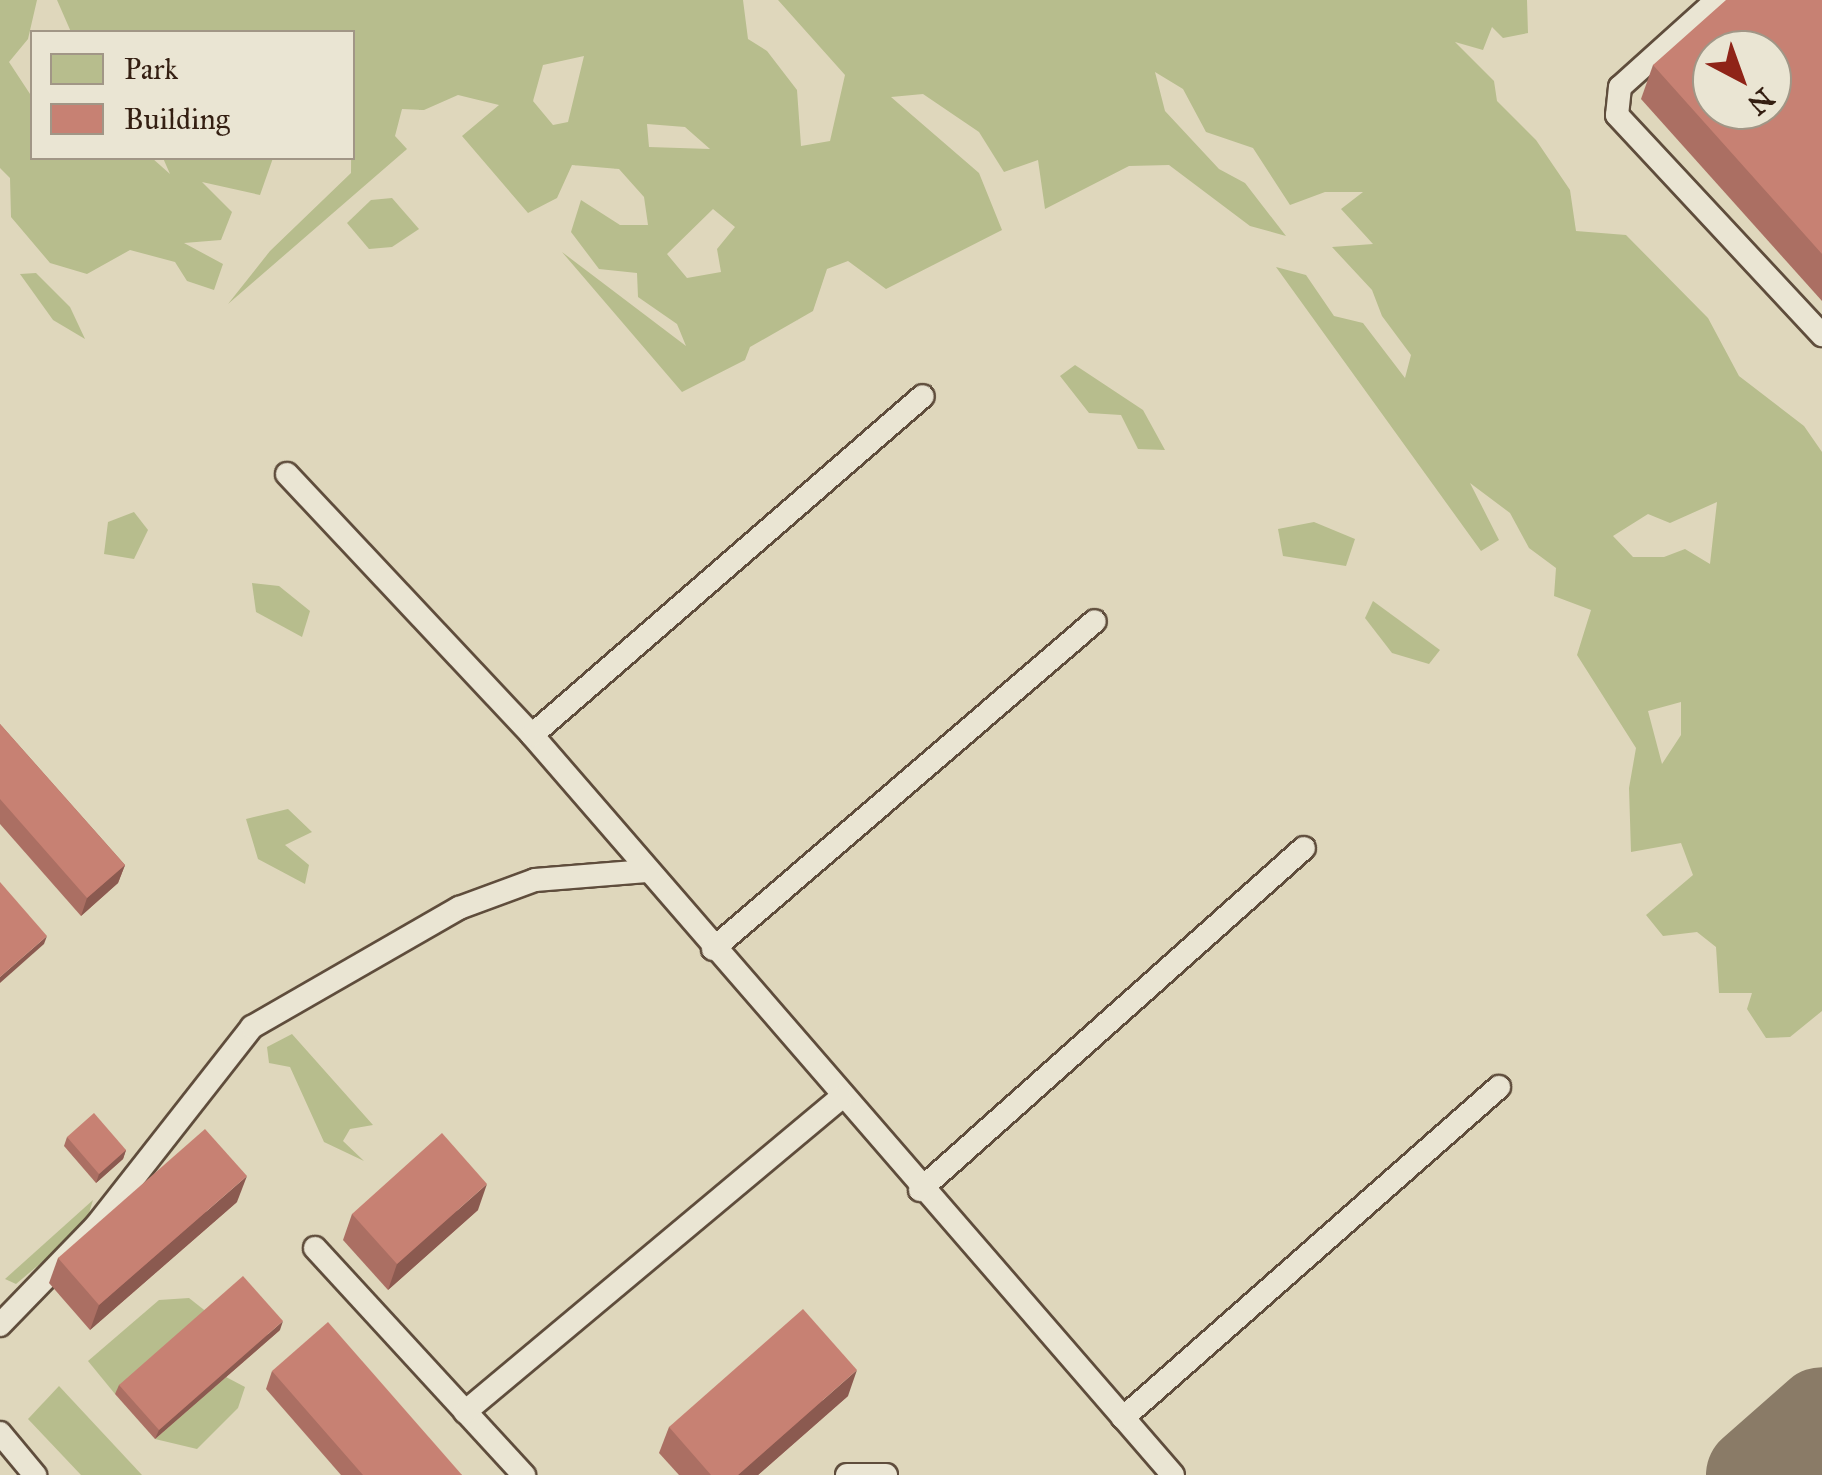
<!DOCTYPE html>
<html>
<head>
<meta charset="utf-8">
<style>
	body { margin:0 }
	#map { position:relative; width:1822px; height:1475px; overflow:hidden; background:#dfd7bc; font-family:"IM FELL Great Primer",serif }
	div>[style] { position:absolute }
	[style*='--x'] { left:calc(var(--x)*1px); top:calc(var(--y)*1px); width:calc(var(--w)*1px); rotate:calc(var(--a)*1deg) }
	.green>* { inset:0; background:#b7bd8d }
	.taxiway>* { height:98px; margin:-49px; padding:0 49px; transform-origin:49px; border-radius:49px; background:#8a7b67 }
	.roads { filter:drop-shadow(2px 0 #5f4d3c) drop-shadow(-2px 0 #5f4d3c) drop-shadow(0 2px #5f4d3c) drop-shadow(0 -2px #5f4d3c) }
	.lane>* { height:22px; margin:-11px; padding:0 11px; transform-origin:11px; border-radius:11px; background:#eae5d3 }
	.wall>* { inset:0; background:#ab6f63 }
	.shaded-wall>* { inset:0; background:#8b5a50 }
	.building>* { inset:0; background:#c78173 }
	span { translate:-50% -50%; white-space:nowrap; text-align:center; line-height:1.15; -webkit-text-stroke:8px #eae5d3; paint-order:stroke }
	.legend { position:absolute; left:30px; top:30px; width:325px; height:130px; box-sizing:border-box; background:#eae5d3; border:2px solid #a19686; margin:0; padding:12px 18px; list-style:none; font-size:30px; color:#341f12 }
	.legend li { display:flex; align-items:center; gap:20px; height:50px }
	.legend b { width:50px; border:2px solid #a19686 }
	.north { position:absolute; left:1692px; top:30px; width:100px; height:100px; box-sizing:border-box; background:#eae5d3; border:2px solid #a19686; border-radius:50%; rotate:139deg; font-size:28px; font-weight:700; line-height:40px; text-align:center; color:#341f12 }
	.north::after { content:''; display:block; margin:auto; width:35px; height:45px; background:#8f2418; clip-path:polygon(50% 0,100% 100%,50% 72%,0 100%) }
</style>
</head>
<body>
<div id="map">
	<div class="green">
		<div style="clip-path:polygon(0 0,37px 0,28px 39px,9px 62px,32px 97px,32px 158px,152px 158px,170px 174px,163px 158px,273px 158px,260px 195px,202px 182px,232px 212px,221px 240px,184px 243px,223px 264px,214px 290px,187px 281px,175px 262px,130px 250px,87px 274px,50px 263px,11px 217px,10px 178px,0 168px)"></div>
		<div style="clip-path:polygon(evenodd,57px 0,743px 0,748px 39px,767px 51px,797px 90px,801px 146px,830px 141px,845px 75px,778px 0,1527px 0,1528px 33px,1503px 38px,1492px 27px,1483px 50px,1455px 42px,1494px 81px,1497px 101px,1536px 140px,1570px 190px,1576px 231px,1626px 235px,1708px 318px,1739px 376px,1804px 426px,1822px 452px,1822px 1011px,1790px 1037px,1766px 1038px,1747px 1009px,1752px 993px,1719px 993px,1716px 947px,1697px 932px,1663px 936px,1646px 915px,1693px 875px,1681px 843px,1631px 852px,1629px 788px,1636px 748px,1577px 655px,1591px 610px,1554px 596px,1556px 568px,1529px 548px,1510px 513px,1470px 483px,1499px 540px,1481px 551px,1276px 267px,1306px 275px,1334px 316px,1363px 323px,1405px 378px,1411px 355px,1382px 316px,1372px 290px,1332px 247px,1373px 244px,1341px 209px,1363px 192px,1325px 192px,1290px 205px,1253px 148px,1206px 132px,1183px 89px,1155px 72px,1165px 111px,1219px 169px,1245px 183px,1286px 236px,1250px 226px,1169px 165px,1129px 166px,1045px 209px,1038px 160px,1004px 172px,979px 132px,923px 94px,891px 97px,979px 173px,1002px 230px,886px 289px,848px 261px,827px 269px,813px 311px,750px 347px,745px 360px,682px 392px,562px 252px,686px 346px,677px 324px,638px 297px,637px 273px,599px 269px,571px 232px,581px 200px,620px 225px,648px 225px,644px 197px,619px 169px,572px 165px,557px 198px,528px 213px,462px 136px,499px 105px,458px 95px,424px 110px,402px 109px,395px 136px,407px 149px,228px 304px,270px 251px,351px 173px,352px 32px,71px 32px,57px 0,584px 56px,568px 122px,553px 125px,533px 101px,543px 65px,584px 56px,57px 0,647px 124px,685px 127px,710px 149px,649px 147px,647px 124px,57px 0,713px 209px,735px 227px,717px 249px,721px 272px,687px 278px,667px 254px,713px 209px,57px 0,1717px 502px,1710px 564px,1685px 549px,1664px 557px,1633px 557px,1613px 536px,1648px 514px,1670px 523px,1717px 502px,57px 0,1681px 702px,1681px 735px,1662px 764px,1648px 711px,1681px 702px)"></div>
		<div style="clip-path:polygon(392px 198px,419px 229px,392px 247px,369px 249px,347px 223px,371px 200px)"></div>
		<div style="clip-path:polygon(36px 273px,70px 307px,85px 339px,53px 320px,20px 274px)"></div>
		<div style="clip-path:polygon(1075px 365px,1143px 410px,1165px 450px,1138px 449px,1121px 415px,1089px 413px,1060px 376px)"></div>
		<div style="clip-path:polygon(134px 512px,148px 530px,134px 559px,104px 554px,108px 522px)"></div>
		<div style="clip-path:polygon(1314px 522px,1355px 539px,1346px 566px,1283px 556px,1278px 529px)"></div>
		<div style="clip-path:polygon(252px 583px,279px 586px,310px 611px,302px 637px,256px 612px)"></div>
		<div style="clip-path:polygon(1373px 601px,1440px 650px,1429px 664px,1392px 653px,1365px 618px)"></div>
		<div style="clip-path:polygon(288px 809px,312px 832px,285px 845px,309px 865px,305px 884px,258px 859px,246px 819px)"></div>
		<div style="clip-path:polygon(292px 1034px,373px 1125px,350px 1129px,343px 1141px,364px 1161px,324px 1142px,290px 1067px,269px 1063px,267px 1047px)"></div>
		<div style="clip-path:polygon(93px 1200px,85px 1226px,16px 1284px,5px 1279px)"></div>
		<div style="clip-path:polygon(189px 1298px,208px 1313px,115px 1394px,88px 1361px,159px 1300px)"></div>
		<div style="clip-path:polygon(226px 1377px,245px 1387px,238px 1408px,197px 1449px,155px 1439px)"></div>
		<div style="clip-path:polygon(59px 1386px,142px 1475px,81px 1475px,28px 1419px)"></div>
	</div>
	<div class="taxiway">
		<div style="--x:1755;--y:1475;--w:89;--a:-41.4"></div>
	</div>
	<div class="roads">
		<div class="lane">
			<div style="--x:1717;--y:0;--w:130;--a:138.1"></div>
			<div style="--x:1620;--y:87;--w:28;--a:96"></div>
			<div style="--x:1617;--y:115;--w:301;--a:47"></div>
			<div style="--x:287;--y:474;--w:358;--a:46.8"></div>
			<div style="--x:532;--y:735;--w:979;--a:49.1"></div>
			<div style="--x:532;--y:735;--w:517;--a:-40.93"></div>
			<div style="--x:713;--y:949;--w:503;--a:-40.65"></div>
			<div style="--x:920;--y:1190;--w:514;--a:-41.69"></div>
			<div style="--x:315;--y:1248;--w:309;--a:47.4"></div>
			<div style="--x:0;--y:1325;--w:138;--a:-45.9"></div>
			<div style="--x:96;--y:1226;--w:253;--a:-51.9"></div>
			<div style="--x:252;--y:1027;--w:239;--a:-29.9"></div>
			<div style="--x:459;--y:908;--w:81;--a:-20.2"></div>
			<div style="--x:535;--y:880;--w:112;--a:-4.6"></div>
			<div style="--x:465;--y:1412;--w:489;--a:-39.9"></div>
			<div style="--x:1123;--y:1418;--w:501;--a:-41.36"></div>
			<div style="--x:0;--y:1433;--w:55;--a:50.2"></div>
			<div style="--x:847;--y:1475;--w:39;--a:0"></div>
		</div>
	</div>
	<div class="wall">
		<div style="clip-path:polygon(1822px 0,1822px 301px,1641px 99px,1653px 65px)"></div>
		<div style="clip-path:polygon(0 724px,125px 865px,118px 883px,81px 916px,0 824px)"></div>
		<div style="clip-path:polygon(67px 1137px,126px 1150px,123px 1159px,96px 1183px,64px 1146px)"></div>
		<div style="clip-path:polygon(237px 1202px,90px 1330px,49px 1283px,58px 1258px)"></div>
		<div style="clip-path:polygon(478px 1210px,388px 1290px,343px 1240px,352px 1214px)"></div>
		<div style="clip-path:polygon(280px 1330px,155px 1439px,115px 1394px,119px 1385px)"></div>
		<div style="clip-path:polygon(272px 1371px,462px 1475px,341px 1475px,266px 1389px)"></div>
		<div style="clip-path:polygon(848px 1396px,758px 1475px,679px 1475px,659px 1453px,669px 1427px)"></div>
	</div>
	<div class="shaded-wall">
		<div style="clip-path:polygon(125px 865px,118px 883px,81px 916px,87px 898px)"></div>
		<div style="clip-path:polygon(47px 936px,44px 944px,0 983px,0 977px)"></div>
		<div style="clip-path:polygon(126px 1150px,123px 1159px,96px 1183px,99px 1174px)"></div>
		<div style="clip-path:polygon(247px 1176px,237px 1202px,90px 1330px,99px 1305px)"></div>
		<div style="clip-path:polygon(487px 1184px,478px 1210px,388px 1290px,397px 1264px)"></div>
		<div style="clip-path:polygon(283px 1321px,280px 1330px,155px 1439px,159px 1430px)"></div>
		<div style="clip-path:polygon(857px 1370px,848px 1396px,758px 1475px,738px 1475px)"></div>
	</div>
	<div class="building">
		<div style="clip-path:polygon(evenodd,1726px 0,1822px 0,1822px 254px,1653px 65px,1726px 0,1712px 50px,1772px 50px,1772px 110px,1712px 110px,1712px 50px)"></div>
		<div style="clip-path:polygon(0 724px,125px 865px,87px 898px,0 799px)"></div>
		<div style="clip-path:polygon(0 882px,47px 936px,0 977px)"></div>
		<div style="clip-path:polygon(94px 1113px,126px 1150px,99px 1174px,67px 1137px)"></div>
		<div style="clip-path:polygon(205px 1129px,247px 1176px,99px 1305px,58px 1258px)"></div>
		<div style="clip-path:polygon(442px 1133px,487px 1184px,397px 1264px,352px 1214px)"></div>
		<div style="clip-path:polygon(243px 1276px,283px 1321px,159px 1430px,119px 1385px)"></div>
		<div style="clip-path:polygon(803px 1309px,857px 1370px,738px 1475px,711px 1475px,669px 1427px)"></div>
		<div style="clip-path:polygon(328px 1322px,462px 1475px,363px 1475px,272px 1371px)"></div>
	</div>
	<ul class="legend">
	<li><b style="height:28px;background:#b7bd8d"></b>Park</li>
	<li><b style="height:28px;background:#c78173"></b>Building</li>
	</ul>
	<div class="north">N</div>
</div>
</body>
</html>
